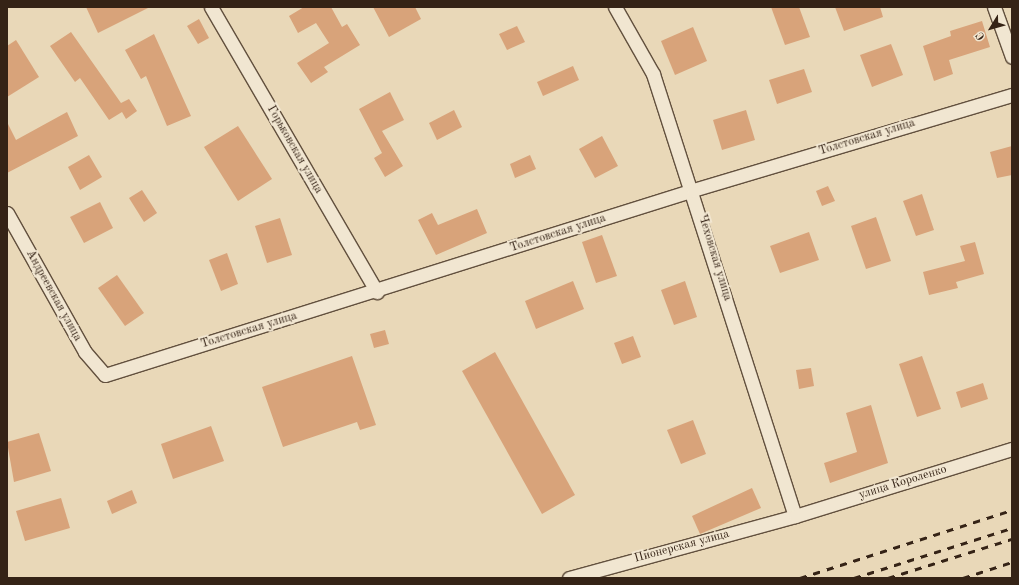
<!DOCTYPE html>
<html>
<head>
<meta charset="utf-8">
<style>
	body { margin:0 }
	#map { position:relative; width:1019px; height:585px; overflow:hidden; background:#e9d8b8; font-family:"Old Standard TT",serif }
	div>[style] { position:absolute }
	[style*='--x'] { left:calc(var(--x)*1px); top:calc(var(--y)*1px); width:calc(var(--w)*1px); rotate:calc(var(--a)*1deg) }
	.building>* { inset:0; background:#d8a37a }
	.roads { filter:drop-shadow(1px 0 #62503e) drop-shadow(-1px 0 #62503e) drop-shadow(0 1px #62503e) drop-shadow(0 -1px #62503e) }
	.street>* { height:13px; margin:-6.5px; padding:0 6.5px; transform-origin:6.5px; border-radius:6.5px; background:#f1e6d1 }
	.rail>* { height:3px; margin-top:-1.5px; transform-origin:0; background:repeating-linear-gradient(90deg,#352316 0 7px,transparent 0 14px) }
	span { translate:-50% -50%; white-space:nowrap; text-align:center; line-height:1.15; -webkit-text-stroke:4px #f1e6d1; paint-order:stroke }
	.street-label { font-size:12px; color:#352316 }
	.frame { position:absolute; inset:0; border:8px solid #352316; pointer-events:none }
	.north { position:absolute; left:971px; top:8px; width:40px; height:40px; -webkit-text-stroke:3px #f1e6d1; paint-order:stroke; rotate:233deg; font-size:11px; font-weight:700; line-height:16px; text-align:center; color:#352316 }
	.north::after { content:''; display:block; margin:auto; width:14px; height:18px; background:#352316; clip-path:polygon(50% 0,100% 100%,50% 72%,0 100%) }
</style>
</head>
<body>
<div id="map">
	<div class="building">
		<div style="clip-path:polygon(86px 7px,150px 7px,98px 33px)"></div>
		<div style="clip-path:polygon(304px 7px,331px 7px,342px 27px,347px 24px,360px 45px,324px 67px,328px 72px,311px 83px,297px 63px,329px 43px,316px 23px,298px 33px,289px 16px)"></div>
		<div style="clip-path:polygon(373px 7px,415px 7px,421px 19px,389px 37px)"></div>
		<div style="clip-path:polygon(771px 7px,799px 7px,810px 37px,785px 45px)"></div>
		<div style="clip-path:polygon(835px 7px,880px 7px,883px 17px,844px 31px)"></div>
		<div style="clip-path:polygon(199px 19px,209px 38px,198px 44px,187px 26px)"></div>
		<div style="clip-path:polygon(982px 21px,990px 47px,949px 60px,953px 74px,934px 81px,923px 46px,951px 36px,950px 31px)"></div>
		<div style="clip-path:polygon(517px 26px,525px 42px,507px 50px,499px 34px)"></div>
		<div style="clip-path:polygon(693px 27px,707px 61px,675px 75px,661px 41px)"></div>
		<div style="clip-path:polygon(71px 32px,121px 103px,129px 99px,137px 111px,126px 119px,122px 112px,109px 120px,80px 78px,75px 82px,50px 46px)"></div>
		<div style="clip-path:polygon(154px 34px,191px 116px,167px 126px,146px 76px,141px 79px,125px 50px)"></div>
		<div style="clip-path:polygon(16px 40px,39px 77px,7px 97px,7px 46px)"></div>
		<div style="clip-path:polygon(891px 44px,903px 75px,872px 87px,860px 55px)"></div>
		<div style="clip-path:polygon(573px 66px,579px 80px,543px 96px,537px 82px)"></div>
		<div style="clip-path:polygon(804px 69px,812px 92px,777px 104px,769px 80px)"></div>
		<div style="clip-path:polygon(390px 92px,404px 120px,382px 131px,403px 166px,385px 177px,374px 158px,382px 153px,359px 109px)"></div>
		<div style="clip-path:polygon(454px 110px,462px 127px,437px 140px,429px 123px)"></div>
		<div style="clip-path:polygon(746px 110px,755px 140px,722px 150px,713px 120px)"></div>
		<div style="clip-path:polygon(67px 112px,78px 136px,7px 173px,7px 122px,16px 140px)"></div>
		<div style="clip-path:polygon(238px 126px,272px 179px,238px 201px,204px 147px)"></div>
		<div style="clip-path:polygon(602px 136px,618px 166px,595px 178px,579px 149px)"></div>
		<div style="clip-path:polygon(1012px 146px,1012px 175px,997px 178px,990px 152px)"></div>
		<div style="clip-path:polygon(89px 155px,102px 177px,80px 190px,68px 167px)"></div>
		<div style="clip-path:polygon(530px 155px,536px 169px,515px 178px,510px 164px)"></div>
		<div style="clip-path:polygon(828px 186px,835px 201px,822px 206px,816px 191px)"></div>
		<div style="clip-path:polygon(142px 190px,157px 213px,144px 222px,129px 198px)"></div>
		<div style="clip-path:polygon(922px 194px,934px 230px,916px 236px,903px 201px)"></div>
		<div style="clip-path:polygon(100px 202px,113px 228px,84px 243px,70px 217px)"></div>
		<div style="clip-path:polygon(477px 209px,487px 233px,436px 255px,418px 220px,432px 213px,438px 225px)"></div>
		<div style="clip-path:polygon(876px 217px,891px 261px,866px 269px,851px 226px)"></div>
		<div style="clip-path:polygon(280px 218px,292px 255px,267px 263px,255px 226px)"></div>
		<div style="clip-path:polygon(809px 232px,819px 260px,780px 273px,770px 246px)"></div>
		<div style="clip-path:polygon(602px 235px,617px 276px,596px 283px,582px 242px)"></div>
		<div style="clip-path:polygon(975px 242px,984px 274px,956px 282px,958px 288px,929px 295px,923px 272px,965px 261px,960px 246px)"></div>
		<div style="clip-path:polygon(227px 253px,238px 284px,221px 291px,209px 260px)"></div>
		<div style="clip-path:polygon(117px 275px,144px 313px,125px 326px,98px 288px)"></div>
		<div style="clip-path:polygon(573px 281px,584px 309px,536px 329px,525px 301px)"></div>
		<div style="clip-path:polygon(685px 281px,697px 317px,674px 325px,661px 290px)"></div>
		<div style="clip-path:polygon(385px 330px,389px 344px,374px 348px,370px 334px)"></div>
		<div style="clip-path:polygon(633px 336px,641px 357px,622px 364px,614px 343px)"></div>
		<div style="clip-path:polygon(495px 352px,575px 495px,542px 514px,462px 371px)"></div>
		<div style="clip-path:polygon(352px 356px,376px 425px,360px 430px,357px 422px,283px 447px,262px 387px)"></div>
		<div style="clip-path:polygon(922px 356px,941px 409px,917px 417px,899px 364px)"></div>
		<div style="clip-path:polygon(811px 368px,814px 386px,799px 389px,796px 370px)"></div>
		<div style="clip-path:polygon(983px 383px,988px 399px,961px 408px,956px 392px)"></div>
		<div style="clip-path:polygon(871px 405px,888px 463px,830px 483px,824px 463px,857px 452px,846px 413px)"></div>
		<div style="clip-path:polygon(693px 420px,706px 454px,681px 464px,667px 430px)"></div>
		<div style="clip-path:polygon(211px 426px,224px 461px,173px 479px,161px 444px)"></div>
		<div style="clip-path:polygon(39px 433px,51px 471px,14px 482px,7px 442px)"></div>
		<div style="clip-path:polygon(752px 488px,761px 508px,700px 534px,692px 516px)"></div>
		<div style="clip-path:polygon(132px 490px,137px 503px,112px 514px,107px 501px)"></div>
		<div style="clip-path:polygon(61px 498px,70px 528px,25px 541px,16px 511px)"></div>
	</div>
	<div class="roads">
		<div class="street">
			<div style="--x:211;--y:7;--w:330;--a:59.8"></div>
			<div style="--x:615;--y:7;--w:77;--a:60.4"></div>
			<div style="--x:653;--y:74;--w:464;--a:72.2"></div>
			<div style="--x:994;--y:7;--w:53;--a:70.2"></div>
			<div style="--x:7;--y:213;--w:159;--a:60.7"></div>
			<div style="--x:85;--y:352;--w:30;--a:49"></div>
			<div style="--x:105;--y:375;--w:616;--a:-17.46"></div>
			<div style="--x:693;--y:190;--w:333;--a:-16.6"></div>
			<div style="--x:569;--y:578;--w:234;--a:-15.3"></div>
			<div style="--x:795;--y:516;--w:227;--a:-17.2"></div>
		</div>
	</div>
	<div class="rail">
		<div style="--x:800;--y:578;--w:223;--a:-17.8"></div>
		<div style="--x:854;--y:578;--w:166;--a:-17.6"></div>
		<div style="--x:888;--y:578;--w:130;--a:-17.5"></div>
		<div style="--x:963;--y:578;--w:52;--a:-18.1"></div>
	</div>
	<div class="street-label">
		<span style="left:867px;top:138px;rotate:-17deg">Толстовская улица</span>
		<span style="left:294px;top:150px;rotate:60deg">Горьковская улица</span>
		<span style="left:558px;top:234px;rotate:-18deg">Толстовская улица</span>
		<span style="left:714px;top:258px;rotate:73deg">Чеховская улица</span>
		<span style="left:53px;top:296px;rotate:61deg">Андреевская улица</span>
		<span style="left:249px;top:331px;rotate:-17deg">Толстовская улица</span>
		<span style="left:903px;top:483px;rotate:-17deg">улица Короленко</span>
		<span style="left:682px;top:547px;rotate:-15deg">Пионерская улица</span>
	</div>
	<div class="frame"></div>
	<div class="north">С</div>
</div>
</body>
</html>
